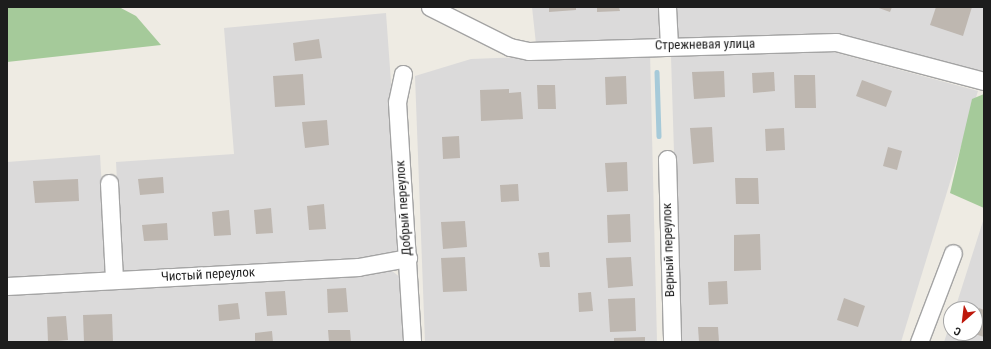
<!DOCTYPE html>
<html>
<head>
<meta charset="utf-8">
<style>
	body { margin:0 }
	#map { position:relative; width:991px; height:349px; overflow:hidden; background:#eeebe3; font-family:"Roboto Condensed",sans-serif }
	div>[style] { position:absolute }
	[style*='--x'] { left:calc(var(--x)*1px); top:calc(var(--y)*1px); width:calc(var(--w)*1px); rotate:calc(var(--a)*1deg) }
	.residential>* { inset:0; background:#dbdada }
	.forest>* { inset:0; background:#a5ca9a }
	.stream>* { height:4.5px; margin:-2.25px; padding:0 2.25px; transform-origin:2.25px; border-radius:2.25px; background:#a6cad9 }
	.building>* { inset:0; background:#beb7b0 }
	.roads { filter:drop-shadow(1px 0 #a4a4a4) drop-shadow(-1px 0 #a4a4a4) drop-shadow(0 1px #a4a4a4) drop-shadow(0 -1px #a4a4a4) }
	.minor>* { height:17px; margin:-8.5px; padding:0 8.5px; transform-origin:8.5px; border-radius:8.5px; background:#fff }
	span { translate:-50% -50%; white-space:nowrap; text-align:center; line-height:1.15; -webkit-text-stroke:4px #fff; paint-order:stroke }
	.street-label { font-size:13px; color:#1d1d1d }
	.frame { position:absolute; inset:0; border:8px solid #1d1d1d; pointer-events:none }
	.north { position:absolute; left:943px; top:301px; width:40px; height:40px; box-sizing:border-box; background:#fff; border:1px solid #a5a5a5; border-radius:50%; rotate:208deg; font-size:11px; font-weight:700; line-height:16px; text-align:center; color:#1d1d1d }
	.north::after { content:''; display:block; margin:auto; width:14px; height:18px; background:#be180c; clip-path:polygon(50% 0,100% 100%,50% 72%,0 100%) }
</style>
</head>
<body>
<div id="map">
	<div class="residential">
		<div style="clip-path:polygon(532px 7px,661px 7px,663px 39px,536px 44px)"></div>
		<div style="clip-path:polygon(675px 7px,984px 7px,984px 78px,838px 37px,676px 39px)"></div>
		<div style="clip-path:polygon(386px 13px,403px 249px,393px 256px,122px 274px,116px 162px,234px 154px,224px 28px)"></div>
		<div style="clip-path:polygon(830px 51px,978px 91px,901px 342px,680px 342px,671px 57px)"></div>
		<div style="clip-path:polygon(650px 52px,657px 342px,425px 342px,415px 76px,471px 59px)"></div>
		<div style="clip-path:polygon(100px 155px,107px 274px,7px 280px,7px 162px)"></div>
		<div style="clip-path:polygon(984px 218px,984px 342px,944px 342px,951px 321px,951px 333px,975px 333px,975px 309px,955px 309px)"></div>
		<div style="clip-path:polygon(387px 267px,401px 278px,404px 342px,7px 342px,7px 292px)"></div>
	</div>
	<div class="forest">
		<div style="clip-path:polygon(7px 7px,119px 7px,136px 16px,161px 45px,7px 62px)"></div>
		<div style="clip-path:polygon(984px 94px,984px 208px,950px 193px,972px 99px)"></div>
	</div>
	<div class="stream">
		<div style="--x:657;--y:72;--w:64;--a:88.2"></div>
	</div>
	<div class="building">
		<div style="clip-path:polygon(549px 7px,576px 7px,576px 10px,549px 12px)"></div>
		<div style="clip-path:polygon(597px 7px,619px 7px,620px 11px,597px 12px)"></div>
		<div style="clip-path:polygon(876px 7px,892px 7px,890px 12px)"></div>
		<div style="clip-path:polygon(936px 7px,972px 7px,963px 36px,930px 25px)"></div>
		<div style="clip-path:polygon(319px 39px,322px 58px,295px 61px,293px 43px)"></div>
		<div style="clip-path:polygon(724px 71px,725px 97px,694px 99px,692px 72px)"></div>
		<div style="clip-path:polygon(774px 72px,775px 91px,753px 93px,752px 73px)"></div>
		<div style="clip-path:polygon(303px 74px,305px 105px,275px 107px,273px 76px)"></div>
		<div style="clip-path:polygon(794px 75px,815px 75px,816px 108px,795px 108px)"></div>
		<div style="clip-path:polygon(626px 76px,627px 104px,606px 105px,605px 77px)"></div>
		<div style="clip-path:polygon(862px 80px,892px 91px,886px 107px,856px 96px)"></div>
		<div style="clip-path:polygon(537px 85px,555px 85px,556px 109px,538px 109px)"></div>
		<div style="clip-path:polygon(509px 89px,509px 93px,521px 92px,523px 119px,481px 121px,480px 90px)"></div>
		<div style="clip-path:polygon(327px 120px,329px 145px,305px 148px,302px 122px)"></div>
		<div style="clip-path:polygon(712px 127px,714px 162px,693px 164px,690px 128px)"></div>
		<div style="clip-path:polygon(784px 128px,785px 150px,766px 151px,765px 129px)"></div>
		<div style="clip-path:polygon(459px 136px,460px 158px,443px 159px,442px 137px)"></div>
		<div style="clip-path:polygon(888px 147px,902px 151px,897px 170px,883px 166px)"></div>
		<div style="clip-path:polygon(627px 162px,628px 191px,607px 192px,605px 163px)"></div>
		<div style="clip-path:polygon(163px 177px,164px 193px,140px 195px,138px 179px)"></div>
		<div style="clip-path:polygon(735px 178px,758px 178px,759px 204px,736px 204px)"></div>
		<div style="clip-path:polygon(78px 179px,79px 201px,35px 203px,33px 181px)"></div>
		<div style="clip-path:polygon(518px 184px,519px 201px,501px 202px,500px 185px)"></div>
		<div style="clip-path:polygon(324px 204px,326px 229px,309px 230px,307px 206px)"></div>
		<div style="clip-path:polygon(271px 208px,273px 233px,256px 234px,254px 210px)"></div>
		<div style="clip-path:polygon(229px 210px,231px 235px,214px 236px,212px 212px)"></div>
		<div style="clip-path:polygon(630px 214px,631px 242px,608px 243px,607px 215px)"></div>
		<div style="clip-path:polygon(465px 221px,467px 247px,443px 249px,441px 222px)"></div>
		<div style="clip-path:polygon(167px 223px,168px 240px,144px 241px,142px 225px)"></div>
		<div style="clip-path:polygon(760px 234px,761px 270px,734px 271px,734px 235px)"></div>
		<div style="clip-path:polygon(549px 252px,550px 267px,540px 267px,538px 253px)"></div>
		<div style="clip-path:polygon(465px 257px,467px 291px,443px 292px,441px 258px)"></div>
		<div style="clip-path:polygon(631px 257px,633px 286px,608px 288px,606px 258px)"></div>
		<div style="clip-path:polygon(727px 281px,728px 304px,709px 305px,708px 282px)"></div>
		<div style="clip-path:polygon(346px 288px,348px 312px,328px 313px,327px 289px)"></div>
		<div style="clip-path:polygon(285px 291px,287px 315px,267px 316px,265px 292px)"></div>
		<div style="clip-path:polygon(591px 292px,593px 311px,579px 312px,578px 293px)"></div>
		<div style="clip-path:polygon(635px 298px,636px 331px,610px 332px,608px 299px)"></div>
		<div style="clip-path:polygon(844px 298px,865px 306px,858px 327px,837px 320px)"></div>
		<div style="clip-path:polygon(238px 303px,240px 319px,219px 321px,218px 305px)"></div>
		<div style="clip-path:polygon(979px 308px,984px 310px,984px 337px,975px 334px)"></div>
		<div style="clip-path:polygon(112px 314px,113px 342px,84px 342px,83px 315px)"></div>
		<div style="clip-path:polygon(66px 316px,68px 340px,48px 342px,47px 317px)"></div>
		<div style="clip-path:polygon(698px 327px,718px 327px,719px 342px,699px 342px)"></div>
		<div style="clip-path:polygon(328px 330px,350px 330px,351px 342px,329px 342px)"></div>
		<div style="clip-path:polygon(272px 331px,273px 342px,255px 342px,255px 333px)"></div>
		<div style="clip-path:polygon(645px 337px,645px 342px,614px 342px,614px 338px)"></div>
	</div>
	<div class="roads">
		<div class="minor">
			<div style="--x:430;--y:7;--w:89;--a:26.6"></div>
			<div style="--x:510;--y:47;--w:19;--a:12"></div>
			<div style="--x:529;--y:51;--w:307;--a:-1.7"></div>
			<div style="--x:836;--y:42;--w:153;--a:14.8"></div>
			<div style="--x:667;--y:7;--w:39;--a:87"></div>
			<div style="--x:403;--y:74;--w:29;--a:102"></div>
			<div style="--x:397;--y:102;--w:240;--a:86.4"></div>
			<div style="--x:667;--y:159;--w:183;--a:88.4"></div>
			<div style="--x:109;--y:183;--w:97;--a:87"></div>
			<div style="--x:7;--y:286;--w:352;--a:-3.1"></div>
			<div style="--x:358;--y:267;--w:51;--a:-10.2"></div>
			<div style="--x:919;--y:342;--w:95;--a:-69.1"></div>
		</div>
	</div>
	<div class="street-label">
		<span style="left:705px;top:45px;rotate:-1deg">Стрежневая улица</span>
		<span style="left:404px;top:208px;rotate:-94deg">Добрый переулок</span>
		<span style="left:669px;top:250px;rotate:-92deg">Верный переулок</span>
		<span style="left:208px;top:275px;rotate:-3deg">Чистый переулок</span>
	</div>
	<div class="frame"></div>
	<div class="north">С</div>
</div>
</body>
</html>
